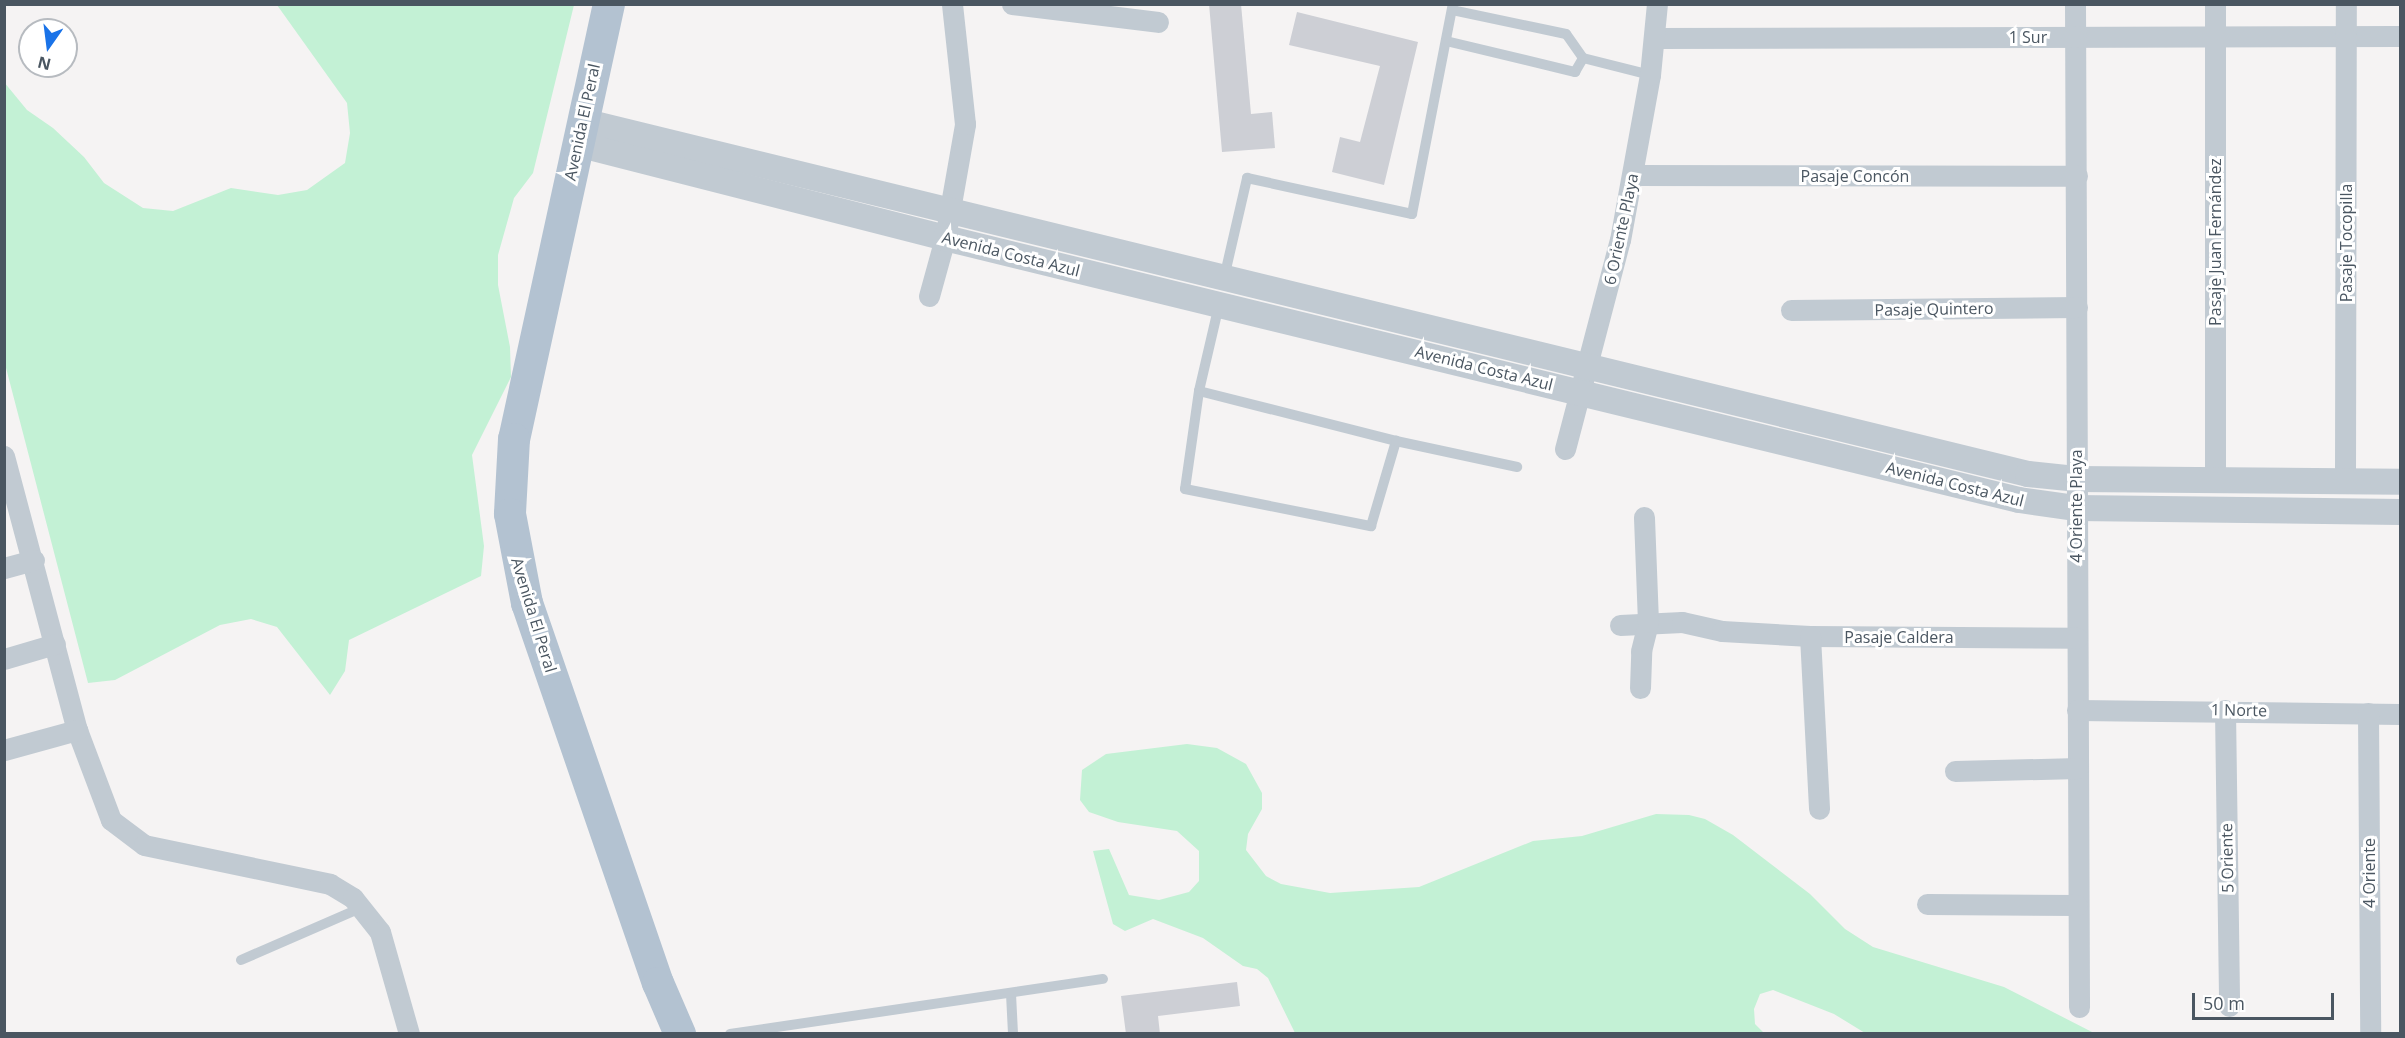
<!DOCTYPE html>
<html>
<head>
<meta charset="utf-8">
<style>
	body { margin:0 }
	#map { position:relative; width:2405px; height:1038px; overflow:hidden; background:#f5f3f3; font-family:"Open Sans",sans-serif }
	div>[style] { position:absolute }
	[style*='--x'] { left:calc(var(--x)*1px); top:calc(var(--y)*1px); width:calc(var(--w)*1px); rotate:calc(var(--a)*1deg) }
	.green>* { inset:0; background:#c3f1d5 }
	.building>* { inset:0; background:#cdcfd5 }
	.service>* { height:10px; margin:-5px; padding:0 5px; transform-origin:5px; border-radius:5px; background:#c1cad2 }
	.minor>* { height:21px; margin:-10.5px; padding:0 10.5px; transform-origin:10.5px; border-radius:10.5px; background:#c1cad2 }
	.tertiary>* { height:26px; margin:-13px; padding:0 13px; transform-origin:13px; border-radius:13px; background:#c1cad2 }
	.primary>* { height:32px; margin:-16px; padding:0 16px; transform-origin:16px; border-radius:16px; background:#b3c2d1 }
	span { translate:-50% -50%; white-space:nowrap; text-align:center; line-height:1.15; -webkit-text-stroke:6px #fff; paint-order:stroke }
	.street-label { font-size:16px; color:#4a5661 }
	.frame { position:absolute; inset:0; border:6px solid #4a5661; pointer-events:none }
	.north { position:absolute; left:18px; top:18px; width:60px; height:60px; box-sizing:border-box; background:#fff; border:2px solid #b7bbc0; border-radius:50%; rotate:194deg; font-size:16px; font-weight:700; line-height:24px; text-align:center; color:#4a5661 }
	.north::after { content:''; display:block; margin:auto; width:21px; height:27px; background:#1a73e8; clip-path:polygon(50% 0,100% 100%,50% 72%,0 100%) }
	.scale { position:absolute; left:2192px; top:993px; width:142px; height:27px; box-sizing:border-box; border:3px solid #4a5661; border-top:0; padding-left:8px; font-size:18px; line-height:21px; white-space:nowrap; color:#4a5661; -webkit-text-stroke:4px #fff; paint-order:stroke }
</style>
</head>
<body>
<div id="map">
	<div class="green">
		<div style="clip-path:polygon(277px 5px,574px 5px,533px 173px,514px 198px,498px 255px,498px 285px,510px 347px,511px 377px,472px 455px,484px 546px,481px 576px,349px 640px,345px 671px,330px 695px,277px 627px,251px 619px,220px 625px,115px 680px,88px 683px,5px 364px,4px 82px,27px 110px,53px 128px,84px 157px,104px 183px,143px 208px,173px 211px,231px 188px,278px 195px,307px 190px,345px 163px,350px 133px,347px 103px)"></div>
		<div style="clip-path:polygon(1187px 744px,1217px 748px,1246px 764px,1262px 793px,1262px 809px,1248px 834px,1246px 850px,1266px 876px,1281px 884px,1330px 893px,1419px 887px,1533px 841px,1582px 836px,1656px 814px,1689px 815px,1705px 819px,1733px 835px,1810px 894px,1845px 929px,1873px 947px,2004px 987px,2094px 1033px,1865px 1033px,1834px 1014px,1773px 990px,1760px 994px,1754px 1009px,1755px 1024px,1764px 1033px,1295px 1033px,1268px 978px,1257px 969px,1243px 966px,1203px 938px,1153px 919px,1125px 931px,1113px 924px,1093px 851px,1109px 849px,1129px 895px,1159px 900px,1189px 892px,1199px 881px,1199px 851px,1177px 831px,1118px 822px,1089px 812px,1080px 800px,1082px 770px,1106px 754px)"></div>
	</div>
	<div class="building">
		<div style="clip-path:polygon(1209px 4px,1241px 4px,1251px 114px,1272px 112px,1275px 148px,1222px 152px)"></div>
		<div style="clip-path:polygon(1297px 12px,1418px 42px,1384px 185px,1332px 172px,1340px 137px,1360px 142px,1380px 66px,1289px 45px)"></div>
		<div style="clip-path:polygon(1237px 982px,1240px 1006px,1158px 1016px,1160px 1034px,1126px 1034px,1121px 996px)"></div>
	</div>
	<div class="service">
		<div style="--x:1446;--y:41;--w:133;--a:13.5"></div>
		<div style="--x:1575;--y:72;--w:16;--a:-60"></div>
		<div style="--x:1583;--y:58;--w:29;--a:-125"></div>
		<div style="--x:1566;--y:34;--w:116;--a:-168.1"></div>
		<div style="--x:1583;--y:58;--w:69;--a:14.2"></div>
		<div style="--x:1224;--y:278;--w:103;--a:-77"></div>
		<div style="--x:1247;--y:178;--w:169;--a:12.3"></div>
		<div style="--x:1412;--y:214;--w:214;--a:-79"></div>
		<div style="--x:1219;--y:305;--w:88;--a:103.1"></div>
		<div style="--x:1199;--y:391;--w:99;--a:98.1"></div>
		<div style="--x:1185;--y:489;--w:190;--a:11.3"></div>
		<div style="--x:1371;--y:526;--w:89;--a:-73.6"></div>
		<div style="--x:1199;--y:391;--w:203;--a:14.2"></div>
		<div style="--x:1396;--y:441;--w:124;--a:12.1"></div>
		<div style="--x:241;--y:960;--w:133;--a:-23.5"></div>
		<div style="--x:1011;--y:994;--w:40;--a:87.1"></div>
		<div style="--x:730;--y:1034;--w:377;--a:-8.4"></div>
	</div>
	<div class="minor">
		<div style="--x:1012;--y:4;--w:147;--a:7"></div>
		<div style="--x:2075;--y:4;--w:1003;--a:89.77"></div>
		<div style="--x:1655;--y:38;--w:745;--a:-0.15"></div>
		<div style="--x:1633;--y:175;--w:444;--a:0.1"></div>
		<div style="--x:929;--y:296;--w:60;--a:-74.6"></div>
		<div style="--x:945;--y:238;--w:116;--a:-80"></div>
		<div style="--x:965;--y:124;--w:121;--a:-96.2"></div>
		<div style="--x:1791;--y:310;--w:286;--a:-0.6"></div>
		<div style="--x:1565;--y:449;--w:216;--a:-75.3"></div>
		<div style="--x:1620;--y:240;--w:168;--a:-79.7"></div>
		<div style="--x:1650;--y:75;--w:71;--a:-84.4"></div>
		<div style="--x:4;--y:456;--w:284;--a:75.1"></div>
		<div style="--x:77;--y:730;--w:96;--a:69.3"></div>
		<div style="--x:111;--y:820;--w:41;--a:37.1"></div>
		<div style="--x:144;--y:845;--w:190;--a:11.8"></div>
		<div style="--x:330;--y:884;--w:27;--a:31"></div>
		<div style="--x:353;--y:898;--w:43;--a:51.5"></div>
		<div style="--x:380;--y:932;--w:106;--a:74.1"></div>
		<div style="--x:2215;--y:480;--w:476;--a:-90"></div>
		<div style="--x:2345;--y:481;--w:477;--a:-89.9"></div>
		<div style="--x:4;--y:568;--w:31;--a:-15"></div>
		<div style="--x:1620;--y:625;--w:62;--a:-2.8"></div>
		<div style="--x:1682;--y:622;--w:41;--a:12.7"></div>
		<div style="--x:1722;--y:631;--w:88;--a:3.3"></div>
		<div style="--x:1810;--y:636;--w:267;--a:0.4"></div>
		<div style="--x:1810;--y:636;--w:173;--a:87"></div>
		<div style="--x:4;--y:659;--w:53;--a:-16.4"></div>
		<div style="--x:1640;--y:688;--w:37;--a:-88"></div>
		<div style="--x:1641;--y:651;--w:30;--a:-76"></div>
		<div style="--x:1648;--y:622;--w:105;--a:-92.2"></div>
		<div style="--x:2077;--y:710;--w:323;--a:0.7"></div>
		<div style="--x:2225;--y:710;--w:296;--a:89.2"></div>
		<div style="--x:2368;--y:713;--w:321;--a:89.6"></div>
		<div style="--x:4;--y:750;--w:76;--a:-15.3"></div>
		<div style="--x:1955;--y:771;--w:123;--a:-1.4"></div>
		<div style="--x:1927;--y:904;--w:150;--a:0.4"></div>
	</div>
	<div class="tertiary">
		<div style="--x:582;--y:121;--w:1488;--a:13.72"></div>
		<div style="--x:2028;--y:474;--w:48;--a:5.9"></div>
		<div style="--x:2076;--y:479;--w:324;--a:0.5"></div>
		<div style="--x:577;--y:144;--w:380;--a:14.3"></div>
		<div style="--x:945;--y:238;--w:1105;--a:13.71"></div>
		<div style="--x:2019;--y:500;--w:58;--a:8"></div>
		<div style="--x:2076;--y:508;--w:324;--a:0.7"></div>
	</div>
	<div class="primary">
		<div style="--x:609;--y:4;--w:445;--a:102.3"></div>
		<div style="--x:514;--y:439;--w:75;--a:93.1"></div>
		<div style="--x:510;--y:514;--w:91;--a:79.2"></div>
		<div style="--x:527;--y:603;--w:402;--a:71"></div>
		<div style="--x:658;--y:983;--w:56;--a:66.7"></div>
	</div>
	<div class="street-label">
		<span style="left:2028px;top:37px">1 Sur</span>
		<span style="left:582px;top:122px;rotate:-78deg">Avenida El Peral</span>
		<span style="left:1855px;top:176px">Pasaje Concón</span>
		<span style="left:1621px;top:229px;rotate:-78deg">6 Oriente Playa</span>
		<span style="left:2215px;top:242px;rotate:-90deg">Pasaje Juan Fernández</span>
		<span style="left:2346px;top:243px;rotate:-90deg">Pasaje Tocopilla</span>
		<span style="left:1011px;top:254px;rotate:14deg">Avenida Costa Azul</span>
		<span style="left:1934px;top:309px;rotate:-1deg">Pasaje Quintero</span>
		<span style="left:1484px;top:368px;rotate:14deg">Avenida Costa Azul</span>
		<span style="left:1955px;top:484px;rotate:14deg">Avenida Costa Azul</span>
		<span style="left:2076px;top:506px;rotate:-90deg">4 Oriente Playa</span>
		<span style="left:534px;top:615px;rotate:73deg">Avenida El Peral</span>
		<span style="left:1899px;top:637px">Pasaje Caldera</span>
		<span style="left:2239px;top:710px;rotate:1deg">1 Norte</span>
		<span style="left:2227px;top:858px;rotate:-91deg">5 Oriente</span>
		<span style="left:2369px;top:873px;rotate:-90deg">4 Oriente</span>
	</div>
	<div class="frame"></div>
	<div class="north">N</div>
	<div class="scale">50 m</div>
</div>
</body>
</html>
